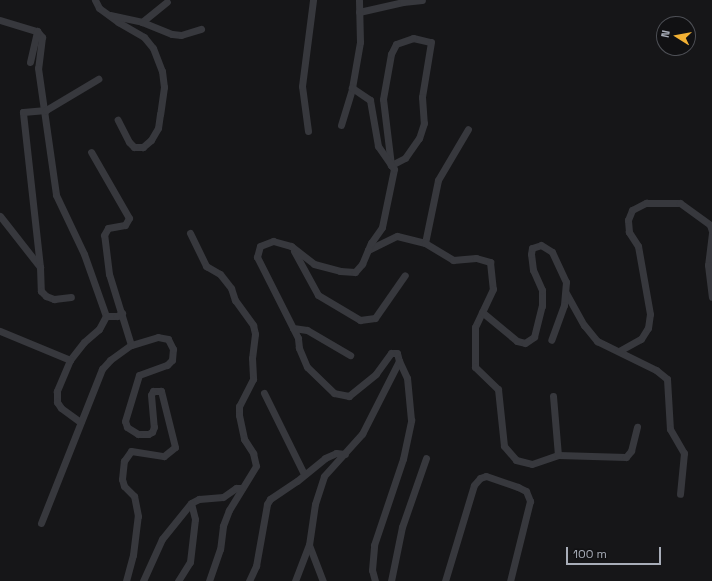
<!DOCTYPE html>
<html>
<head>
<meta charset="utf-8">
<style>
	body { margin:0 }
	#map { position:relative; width:712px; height:581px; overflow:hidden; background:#161618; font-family:"Space Grotesk",sans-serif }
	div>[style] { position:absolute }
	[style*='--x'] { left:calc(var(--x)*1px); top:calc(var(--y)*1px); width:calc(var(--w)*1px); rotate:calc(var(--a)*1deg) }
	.minor>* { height:7px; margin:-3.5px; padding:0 3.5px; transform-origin:3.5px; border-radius:3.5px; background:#37383d }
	span { translate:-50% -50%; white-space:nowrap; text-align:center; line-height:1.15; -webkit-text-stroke:4px #111113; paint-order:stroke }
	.north { position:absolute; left:656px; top:16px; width:40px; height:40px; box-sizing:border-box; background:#111113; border:1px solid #4d4f55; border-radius:50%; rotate:281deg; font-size:11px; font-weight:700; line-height:16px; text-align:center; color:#a8adb8 }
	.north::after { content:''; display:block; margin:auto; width:14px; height:18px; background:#f2b134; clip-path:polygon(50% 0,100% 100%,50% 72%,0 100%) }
	.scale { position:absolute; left:566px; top:547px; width:95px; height:18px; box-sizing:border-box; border:2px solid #a8adb8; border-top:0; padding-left:5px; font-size:12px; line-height:14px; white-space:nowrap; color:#a8adb8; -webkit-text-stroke:3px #111113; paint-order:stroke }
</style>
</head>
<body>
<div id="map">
	<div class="minor">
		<div style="--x:95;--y:0;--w:9;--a:63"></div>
		<div style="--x:99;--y:8;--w:24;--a:36"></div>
		<div style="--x:118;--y:22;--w:30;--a:30"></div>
		<div style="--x:144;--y:37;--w:14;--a:51"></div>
		<div style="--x:153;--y:48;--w:25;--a:69"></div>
		<div style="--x:162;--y:71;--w:16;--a:83"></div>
		<div style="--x:164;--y:87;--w:27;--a:98"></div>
		<div style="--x:160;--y:114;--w:14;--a:98"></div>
		<div style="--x:158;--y:128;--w:14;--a:120"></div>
		<div style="--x:151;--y:140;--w:11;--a:139"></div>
		<div style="--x:143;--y:147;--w:9;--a:180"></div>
		<div style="--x:134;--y:147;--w:7;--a:-135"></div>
		<div style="--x:129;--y:142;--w:25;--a:-117"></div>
		<div style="--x:359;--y:12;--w:45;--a:-12.8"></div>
		<div style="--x:403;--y:2;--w:19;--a:-6"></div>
		<div style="--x:110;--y:15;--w:33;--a:12"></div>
		<div style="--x:142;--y:22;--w:32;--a:-39"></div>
		<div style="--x:0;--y:20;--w:39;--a:17"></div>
		<div style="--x:37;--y:31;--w:8;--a:50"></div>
		<div style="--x:42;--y:37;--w:31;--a:97"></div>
		<div style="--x:38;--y:68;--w:128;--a:81.9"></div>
		<div style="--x:56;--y:195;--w:65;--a:64.6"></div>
		<div style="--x:84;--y:254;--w:66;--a:70.5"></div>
		<div style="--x:106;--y:316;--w:15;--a:118"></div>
		<div style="--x:99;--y:329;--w:20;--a:139"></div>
		<div style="--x:84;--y:342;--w:23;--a:128"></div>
		<div style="--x:70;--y:360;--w:34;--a:113"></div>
		<div style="--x:57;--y:391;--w:11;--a:90"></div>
		<div style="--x:57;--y:402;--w:7;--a:56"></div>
		<div style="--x:61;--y:408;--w:24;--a:36"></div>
		<div style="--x:142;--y:22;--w:32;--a:22"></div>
		<div style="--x:172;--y:34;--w:9;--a:6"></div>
		<div style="--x:181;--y:35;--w:21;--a:-17"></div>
		<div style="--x:413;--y:38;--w:18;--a:13"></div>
		<div style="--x:431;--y:42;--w:56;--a:99.3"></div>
		<div style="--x:422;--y:97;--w:26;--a:86"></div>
		<div style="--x:424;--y:123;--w:16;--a:108"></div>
		<div style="--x:419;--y:138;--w:24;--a:125"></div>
		<div style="--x:405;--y:158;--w:16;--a:153"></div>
		<div style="--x:391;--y:165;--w:66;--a:-96.9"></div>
		<div style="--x:383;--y:99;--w:46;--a:-79.9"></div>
		<div style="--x:391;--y:54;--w:11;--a:-63"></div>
		<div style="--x:396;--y:44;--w:18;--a:-19"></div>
		<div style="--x:30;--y:62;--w:32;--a:-77"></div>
		<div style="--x:341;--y:125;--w:39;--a:-73"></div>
		<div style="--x:352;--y:88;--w:47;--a:-80.1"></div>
		<div style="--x:360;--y:42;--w:42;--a:-91.4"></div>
		<div style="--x:308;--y:131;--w:45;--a:-97.6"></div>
		<div style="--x:302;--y:86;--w:87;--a:-82.7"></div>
		<div style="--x:0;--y:216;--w:65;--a:51.9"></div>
		<div style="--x:40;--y:267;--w:156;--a:-96.3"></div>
		<div style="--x:23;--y:112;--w:23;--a:-5"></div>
		<div style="--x:46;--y:110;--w:61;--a:-30.8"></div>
		<div style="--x:190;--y:233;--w:37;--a:64"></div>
		<div style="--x:206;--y:266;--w:16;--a:30"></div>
		<div style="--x:220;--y:274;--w:18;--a:52"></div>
		<div style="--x:231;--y:288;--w:13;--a:72"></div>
		<div style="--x:235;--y:300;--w:31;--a:54"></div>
		<div style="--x:253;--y:325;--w:9;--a:77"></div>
		<div style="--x:255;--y:334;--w:24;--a:97"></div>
		<div style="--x:252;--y:358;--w:21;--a:87"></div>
		<div style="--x:253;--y:379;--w:30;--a:117"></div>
		<div style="--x:239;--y:406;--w:9;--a:90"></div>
		<div style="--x:239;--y:415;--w:25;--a:78"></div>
		<div style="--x:244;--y:439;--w:17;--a:57"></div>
		<div style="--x:253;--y:453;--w:13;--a:77"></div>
		<div style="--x:256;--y:466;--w:52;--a:121.5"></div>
		<div style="--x:229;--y:510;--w:17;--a:111"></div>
		<div style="--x:223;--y:526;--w:23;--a:97"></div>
		<div style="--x:220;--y:549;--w:34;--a:109"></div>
		<div style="--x:712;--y:233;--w:32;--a:97"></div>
		<div style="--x:708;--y:265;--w:32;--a:83"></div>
		<div style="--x:425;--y:243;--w:64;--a:-78.3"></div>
		<div style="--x:438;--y:180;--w:59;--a:-59.5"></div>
		<div style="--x:368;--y:250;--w:32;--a:-26"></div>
		<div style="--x:397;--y:236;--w:29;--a:14"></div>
		<div style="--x:425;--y:243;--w:33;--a:31"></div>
		<div style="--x:453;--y:260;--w:23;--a:-5"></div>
		<div style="--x:476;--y:258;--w:15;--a:16"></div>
		<div style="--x:490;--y:262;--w:27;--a:84"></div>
		<div style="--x:493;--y:289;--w:42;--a:115.3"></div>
		<div style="--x:475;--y:327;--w:40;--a:90"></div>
		<div style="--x:475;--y:367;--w:32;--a:44"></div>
		<div style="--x:498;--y:389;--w:57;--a:84"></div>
		<div style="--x:504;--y:446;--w:18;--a:49"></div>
		<div style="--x:516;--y:460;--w:16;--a:14"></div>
		<div style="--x:532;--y:464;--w:28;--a:-19"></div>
		<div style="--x:558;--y:455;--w:68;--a:1.7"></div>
		<div style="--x:626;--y:457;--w:8;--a:-50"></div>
		<div style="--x:631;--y:451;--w:25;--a:-76"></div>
		<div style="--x:294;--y:251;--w:50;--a:61.4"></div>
		<div style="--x:318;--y:295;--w:49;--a:30.8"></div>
		<div style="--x:360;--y:320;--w:15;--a:-8"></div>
		<div style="--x:375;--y:318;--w:52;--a:-55.1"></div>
		<div style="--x:40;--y:267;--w:24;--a:88"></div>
		<div style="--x:41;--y:291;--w:7;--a:45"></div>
		<div style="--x:46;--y:296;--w:9;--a:21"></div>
		<div style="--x:54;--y:299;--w:17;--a:-7"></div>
		<div style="--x:566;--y:293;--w:37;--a:61"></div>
		<div style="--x:584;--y:325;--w:21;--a:51"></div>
		<div style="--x:597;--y:341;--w:66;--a:26.2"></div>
		<div style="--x:656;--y:370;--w:14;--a:39"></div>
		<div style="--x:667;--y:379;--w:50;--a:86.6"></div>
		<div style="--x:670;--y:429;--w:28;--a:60"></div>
		<div style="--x:684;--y:453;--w:41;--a:95.6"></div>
		<div style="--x:482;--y:312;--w:45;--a:39.6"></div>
		<div style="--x:517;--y:341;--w:8;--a:14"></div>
		<div style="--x:525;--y:343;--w:11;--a:-34"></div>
		<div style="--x:534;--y:337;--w:32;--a:-76"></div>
		<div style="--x:542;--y:306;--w:16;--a:-90"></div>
		<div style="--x:542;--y:290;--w:22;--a:-114"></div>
		<div style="--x:533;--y:270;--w:16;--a:-97"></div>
		<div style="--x:531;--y:254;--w:6;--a:-81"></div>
		<div style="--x:532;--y:248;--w:9;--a:-18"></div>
		<div style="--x:541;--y:245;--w:13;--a:32"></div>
		<div style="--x:552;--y:252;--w:33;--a:65"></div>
		<div style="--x:566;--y:282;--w:23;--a:95"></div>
		<div style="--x:564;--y:305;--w:37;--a:110"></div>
		<div style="--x:106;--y:316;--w:11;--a:0"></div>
		<div style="--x:117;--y:316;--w:6;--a:-31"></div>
		<div style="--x:293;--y:328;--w:14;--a:8"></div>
		<div style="--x:307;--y:330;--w:50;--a:30.2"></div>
		<div style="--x:0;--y:331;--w:76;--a:22.5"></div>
		<div style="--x:619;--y:351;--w:25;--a:-29"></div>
		<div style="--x:641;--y:339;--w:13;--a:-58"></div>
		<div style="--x:648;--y:328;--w:14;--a:-82"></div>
		<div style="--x:650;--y:314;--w:69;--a:-100"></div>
		<div style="--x:638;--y:246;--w:17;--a:-123"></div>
		<div style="--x:629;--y:232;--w:12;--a:-95"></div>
		<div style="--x:628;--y:220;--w:11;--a:-68"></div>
		<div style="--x:632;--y:210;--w:16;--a:-27"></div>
		<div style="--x:646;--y:203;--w:34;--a:0"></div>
		<div style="--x:680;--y:203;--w:37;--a:36"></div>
		<div style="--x:710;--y:225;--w:6;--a:72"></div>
		<div style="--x:264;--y:393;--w:90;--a:63.7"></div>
		<div style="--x:553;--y:396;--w:59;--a:85.2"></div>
		<div style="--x:41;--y:523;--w:166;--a:-68.4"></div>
		<div style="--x:102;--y:369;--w:12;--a:-48"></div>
		<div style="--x:110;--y:360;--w:26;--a:-36"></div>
		<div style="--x:131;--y:345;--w:74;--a:-107.2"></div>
		<div style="--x:109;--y:274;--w:39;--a:-97"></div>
		<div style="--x:104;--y:235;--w:8;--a:-60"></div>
		<div style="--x:108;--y:228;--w:17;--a:-10"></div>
		<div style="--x:125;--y:225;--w:8;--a:-60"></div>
		<div style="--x:129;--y:218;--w:76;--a:-119.9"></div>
		<div style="--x:309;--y:545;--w:39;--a:69"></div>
		<div style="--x:126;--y:581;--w:27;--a:-75"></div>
		<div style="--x:133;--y:555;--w:39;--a:-83"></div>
		<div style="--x:138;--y:516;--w:20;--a:-101"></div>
		<div style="--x:134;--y:496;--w:14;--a:-135"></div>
		<div style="--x:124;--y:486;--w:7;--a:-106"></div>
		<div style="--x:122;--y:479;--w:18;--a:-84"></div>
		<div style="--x:124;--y:461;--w:12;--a:-55"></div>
		<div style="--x:131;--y:451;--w:33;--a:9"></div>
		<div style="--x:164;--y:456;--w:14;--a:-39"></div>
		<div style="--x:175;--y:447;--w:58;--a:-104"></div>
		<div style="--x:161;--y:391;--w:8;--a:180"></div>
		<div style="--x:153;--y:391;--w:4;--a:117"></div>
		<div style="--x:151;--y:395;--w:32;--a:85"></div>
		<div style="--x:154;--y:427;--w:5;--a:112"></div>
		<div style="--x:152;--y:432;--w:4;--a:153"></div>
		<div style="--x:148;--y:434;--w:10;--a:180"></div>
		<div style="--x:138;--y:434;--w:13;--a:-148"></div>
		<div style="--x:127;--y:427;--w:6;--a:-108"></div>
		<div style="--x:125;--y:421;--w:48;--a:-73.1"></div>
		<div style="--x:139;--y:375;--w:30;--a:-20"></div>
		<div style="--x:167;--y:365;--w:7;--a:-45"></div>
		<div style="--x:172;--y:360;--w:11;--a:-85"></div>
		<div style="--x:173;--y:349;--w:11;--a:-117"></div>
		<div style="--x:168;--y:339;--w:10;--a:-169"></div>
		<div style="--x:158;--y:337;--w:28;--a:163"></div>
		<div style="--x:143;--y:581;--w:46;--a:-65.7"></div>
		<div style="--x:162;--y:539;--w:46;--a:-51.1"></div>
		<div style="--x:191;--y:503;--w:9;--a:-27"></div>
		<div style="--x:199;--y:499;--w:24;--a:-5"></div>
		<div style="--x:223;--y:497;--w:16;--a:-35"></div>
		<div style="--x:236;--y:488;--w:6;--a:0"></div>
		<div style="--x:178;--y:581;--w:22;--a:-58"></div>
		<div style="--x:190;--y:562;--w:43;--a:-83.4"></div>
		<div style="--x:195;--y:519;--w:16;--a:-104"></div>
		<div style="--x:249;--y:581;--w:17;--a:-65"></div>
		<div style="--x:256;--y:566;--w:63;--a:-79.9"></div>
		<div style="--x:267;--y:504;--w:6;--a:-59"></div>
		<div style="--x:270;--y:499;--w:32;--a:-34"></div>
		<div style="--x:297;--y:481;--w:36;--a:-39"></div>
		<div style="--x:325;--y:458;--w:12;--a:-24"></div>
		<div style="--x:336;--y:453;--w:9;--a:6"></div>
		<div style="--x:295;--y:581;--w:39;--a:-69"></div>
		<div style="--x:309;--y:545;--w:41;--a:-81.7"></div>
		<div style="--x:315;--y:504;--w:29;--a:-72"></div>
		<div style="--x:324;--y:476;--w:57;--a:-47.9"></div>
		<div style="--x:362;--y:434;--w:82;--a:-63.1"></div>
		<div style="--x:399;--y:361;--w:8;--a:-104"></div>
		<div style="--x:397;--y:353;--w:6;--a:180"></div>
		<div style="--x:391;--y:353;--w:26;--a:126"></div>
		<div style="--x:376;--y:374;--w:35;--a:141"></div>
		<div style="--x:349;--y:396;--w:15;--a:-169"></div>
		<div style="--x:334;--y:393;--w:37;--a:-136"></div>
		<div style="--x:307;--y:367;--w:21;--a:-113"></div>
		<div style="--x:299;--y:348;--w:10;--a:-96"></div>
		<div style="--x:298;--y:338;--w:91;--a:-116.8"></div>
		<div style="--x:257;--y:257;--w:11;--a:-75"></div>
		<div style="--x:260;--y:246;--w:14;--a:-21"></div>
		<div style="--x:273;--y:241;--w:19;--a:16"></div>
		<div style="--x:291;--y:246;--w:29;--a:38"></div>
		<div style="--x:314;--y:264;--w:27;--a:15"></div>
		<div style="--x:340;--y:271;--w:15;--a:4"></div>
		<div style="--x:355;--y:272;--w:11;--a:-49"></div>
		<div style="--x:362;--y:264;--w:23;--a:-67"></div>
		<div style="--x:371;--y:243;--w:19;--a:-55"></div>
		<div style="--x:382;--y:227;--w:59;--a:-78.3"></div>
		<div style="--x:394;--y:169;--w:28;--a:-125"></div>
		<div style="--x:378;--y:146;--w:47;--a:-99.9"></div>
		<div style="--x:370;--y:100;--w:22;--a:-146"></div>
		<div style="--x:375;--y:581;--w:11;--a:-105"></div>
		<div style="--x:372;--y:570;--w:25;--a:-85"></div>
		<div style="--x:374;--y:545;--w:91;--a:-71.4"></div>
		<div style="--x:403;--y:459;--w:40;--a:-78"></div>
		<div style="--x:411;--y:420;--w:42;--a:-95.4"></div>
		<div style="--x:407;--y:378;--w:19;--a:-115"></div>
		<div style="--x:391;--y:581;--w:55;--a:-78.5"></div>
		<div style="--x:402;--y:527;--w:73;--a:-70.8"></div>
		<div style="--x:445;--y:581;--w:100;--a:-73.2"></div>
		<div style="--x:474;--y:485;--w:9;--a:-49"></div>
		<div style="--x:480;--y:478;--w:6;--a:-18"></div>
		<div style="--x:486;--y:476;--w:34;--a:19"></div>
		<div style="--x:518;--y:487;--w:9;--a:27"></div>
		<div style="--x:526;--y:491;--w:11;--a:68"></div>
		<div style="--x:530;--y:501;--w:82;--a:104"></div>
	</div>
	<div class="north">N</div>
	<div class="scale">100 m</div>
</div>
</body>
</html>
